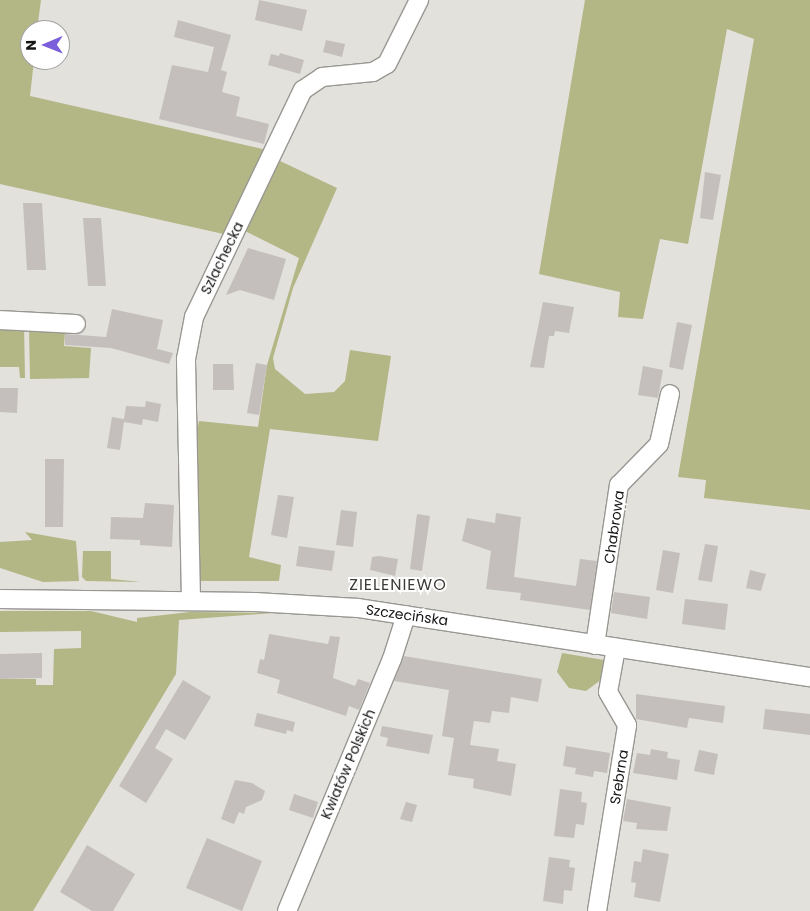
<!DOCTYPE html>
<html>
<head>
<meta charset="utf-8">
<style>
	body { margin:0 }
	#map { position:relative; width:810px; height:911px; overflow:hidden; background:#e2e1dc; font-family:Poppins,sans-serif }
	div>[style] { position:absolute }
	[style*='--x'] { left:calc(var(--x)*1px); top:calc(var(--y)*1px); width:calc(var(--w)*1px); rotate:calc(var(--a)*1deg) }
	.green>* { inset:0; background:#b3b685 }
	.building>* { inset:0; background:#c4bfbc }
	.roads { filter:drop-shadow(1px 0 #999792) drop-shadow(-1px 0 #999792) drop-shadow(0 1px #999792) drop-shadow(0 -1px #999792) }
	.minor>* { height:18px; margin:-9px; padding:0 9px; transform-origin:9px; border-radius:9px; background:#fff }
	span { translate:-50% -50%; white-space:nowrap; text-align:center; line-height:1.15; -webkit-text-stroke:4px #fff; paint-order:stroke }
	.street-label { font-size:14px; color:#161514 }
	.quarter-label { font-size:16px; color:#3e3d39; letter-spacing:1px }
	.north { position:absolute; left:20px; top:20px; width:50px; height:50px; box-sizing:border-box; background:#fff; border:1px solid #a2a1a1; border-radius:50%; rotate:269deg; font-size:14px; font-weight:700; line-height:20px; text-align:center; color:#161514 }
	.north::after { content:''; display:block; margin:auto; width:18px; height:22px; background:#7b5ed9; clip-path:polygon(50% 0,100% 100%,50% 72%,0 100%) }
</style>
</head>
<body>
<div id="map">
	<div class="green">
		<div style="clip-path:polygon(0 0,41px 0,37px 30px,30px 30px,30px 60px,34px 60px,30px 96px,267px 150px,228px 235px,0 184px)"></div>
		<div style="clip-path:polygon(585px 0,810px 0,810px 510px,704px 498px,706px 480px,678px 477px,754px 39px,727px 29px,688px 244px,660px 239px,643px 319px,618px 317px,620px 292px,539px 274px)"></div>
		<div style="clip-path:polygon(278px 160px,337px 188px,293px 288px,273px 358px,275px 369px,305px 394px,334px 392px,345px 381px,350px 350px,391px 356px,378px 441px,270px 429px,249px 557px,281px 565px,279px 581px,197px 581px,195px 441px,199px 421px,258px 427px,267px 365px,299px 258px,245px 231px)"></div>
		<div style="clip-path:polygon(24px 325px,25px 378px,20px 378px,19px 367px,0 367px,0 326px)"></div>
		<div style="clip-path:polygon(29px 328px,65px 332px,64px 346px,91px 348px,89px 378px,30px 379px)"></div>
		<div style="clip-path:polygon(25px 532px,76px 541px,79px 581px,43px 582px,0 568px,0 542px,32px 540px)"></div>
		<div style="clip-path:polygon(83px 551px,111px 551px,111px 579px,141px 582px,86px 581px,82px 577px)"></div>
		<div style="clip-path:polygon(0 611px,91px 611px,137px 622px,137px 618px,190px 612px,273px 613px,179px 620px,176px 674px,33px 911px,0 911px,0 679px,36px 679px,36px 685px,53px 685px,54px 649px,81px 648px,81px 631px,0 632px)"></div>
		<div style="clip-path:polygon(562px 653px,604px 660px,602px 679px,586px 691px,569px 688px,557px 672px)"></div>
	</div>
	<div class="building">
		<div style="clip-path:polygon(259px 0,307px 10px,302px 31px,255px 20px)"></div>
		<div style="clip-path:polygon(178px 20px,231px 35px,221px 70px,227px 72px,222px 92px,240px 97px,236px 116px,269px 124px,264px 144px,159px 119px,172px 65px,208px 72px,214px 47px,174px 37px)"></div>
		<div style="clip-path:polygon(326px 40px,345px 44px,342px 57px,323px 52px)"></div>
		<div style="clip-path:polygon(280px 53px,304px 60px,300px 74px,268px 65px,271px 54px,279px 56px)"></div>
		<div style="clip-path:polygon(705px 172px,721px 175px,713px 220px,700px 218px)"></div>
		<div style="clip-path:polygon(23px 203px,42px 203px,46px 270px,27px 270px)"></div>
		<div style="clip-path:polygon(83px 218px,101px 218px,106px 286px,88px 286px)"></div>
		<div style="clip-path:polygon(248px 248px,286px 259px,274px 300px,240px 290px,226px 295px)"></div>
		<div style="clip-path:polygon(543px 302px,574px 307px,569px 333px,555px 331px,554px 336px,549px 336px,544px 368px,530px 367px)"></div>
		<div style="clip-path:polygon(112px 309px,163px 320px,157px 349px,173px 353px,169px 364px,111px 348px,65px 345px,65px 334px,106px 337px)"></div>
		<div style="clip-path:polygon(677px 322px,692px 325px,683px 370px,669px 367px)"></div>
		<div style="clip-path:polygon(256px 363px,267px 365px,259px 415px,247px 413px)"></div>
		<div style="clip-path:polygon(213px 364px,233px 364px,234px 390px,213px 390px)"></div>
		<div style="clip-path:polygon(643px 366px,663px 370px,658px 398px,638px 395px)"></div>
		<div style="clip-path:polygon(0 388px,18px 388px,17px 413px,0 412px)"></div>
		<div style="clip-path:polygon(146px 401px,161px 404px,158px 422px,143px 419px,142px 425px,124px 422px,120px 450px,107px 448px,112px 417px,124px 419px,126px 406px,145px 407px)"></div>
		<div style="clip-path:polygon(45px 459px,64px 459px,63px 527px,45px 527px)"></div>
		<div style="clip-path:polygon(278px 495px,294px 497px,287px 538px,271px 535px)"></div>
		<div style="clip-path:polygon(145px 503px,174px 505px,172px 547px,140px 545px,140px 540px,110px 539px,111px 517px,143px 518px)"></div>
		<div style="clip-path:polygon(341px 510px,357px 512px,353px 547px,336px 545px)"></div>
		<div style="clip-path:polygon(496px 513px,521px 517px,514px 577px,576px 586px,580px 559px,597px 561px,590px 610px,520px 600px,521px 593px,486px 589px,491px 551px,462px 541px,467px 518px,495px 523px)"></div>
		<div style="clip-path:polygon(417px 514px,430px 516px,422px 571px,410px 569px)"></div>
		<div style="clip-path:polygon(705px 544px,718px 546px,712px 582px,698px 580px)"></div>
		<div style="clip-path:polygon(299px 546px,335px 551px,332px 571px,296px 566px)"></div>
		<div style="clip-path:polygon(663px 550px,680px 553px,673px 593px,656px 590px)"></div>
		<div style="clip-path:polygon(379px 556px,398px 559px,395px 576px,370px 570px,372px 557px)"></div>
		<div style="clip-path:polygon(750px 570px,766px 574px,761px 591px,746px 588px)"></div>
		<div style="clip-path:polygon(614px 592px,650px 597px,647px 619px,611px 613px)"></div>
		<div style="clip-path:polygon(685px 599px,728px 604px,725px 630px,682px 624px)"></div>
		<div style="clip-path:polygon(269px 634px,328px 644px,330px 636px,340px 637px,333px 678px,355px 686px,358px 679px,370px 683px,359px 710px,349px 706px,346px 716px,277px 693px,280px 680px,257px 673px,260px 659px,264px 660px)"></div>
		<div style="clip-path:polygon(42px 653px,42px 678px,0 679px,0 654px)"></div>
		<div style="clip-path:polygon(404px 656px,542px 679px,538px 702px,511px 697px,509px 713px,492px 711px,490px 723px,474px 721px,470px 745px,499px 749px,497px 761px,516px 764px,511px 796px,473px 788px,474px 779px,448px 775px,454px 738px,442px 736px,449px 690px,394px 681px)"></div>
		<div style="clip-path:polygon(183px 680px,211px 697px,185px 740px,166px 729px,155px 748px,173px 759px,146px 803px,119px 786px)"></div>
		<div style="clip-path:polygon(636px 694px,725px 706px,723px 723px,689px 718px,687px 728px,636px 719px)"></div>
		<div style="clip-path:polygon(765px 709px,810px 714px,810px 735px,763px 729px)"></div>
		<div style="clip-path:polygon(257px 713px,295px 722px,293px 732px,287px 730px,286px 734px,254px 726px)"></div>
		<div style="clip-path:polygon(382px 726px,433px 735px,429px 754px,386px 746px,388px 738px,380px 736px)"></div>
		<div style="clip-path:polygon(566px 746px,610px 753px,607px 773px,594px 771px,593px 777px,575px 774px,576px 768px,563px 766px)"></div>
		<div style="clip-path:polygon(651px 749px,668px 752px,667px 758px,680px 760px,677px 780px,633px 773px,637px 753px,650px 755px)"></div>
		<div style="clip-path:polygon(699px 750px,718px 754px,714px 775px,694px 771px)"></div>
		<div style="clip-path:polygon(235px 780px,252px 783px,265px 791px,262px 800px,246px 807px,244px 814px,239px 812px,234px 824px,221px 819px)"></div>
		<div style="clip-path:polygon(560px 789px,582px 792px,581px 802px,587px 803px,584px 825px,576px 824px,574px 838px,554px 836px)"></div>
		<div style="clip-path:polygon(294px 794px,318px 802px,313px 818px,289px 810px)"></div>
		<div style="clip-path:polygon(627px 799px,671px 807px,667px 831px,636px 829px,637px 823px,623px 821px)"></div>
		<div style="clip-path:polygon(406px 802px,417px 805px,412px 822px,400px 819px)"></div>
		<div style="clip-path:polygon(207px 838px,262px 861px,242px 911px,186px 888px)"></div>
		<div style="clip-path:polygon(87px 845px,135px 874px,113px 911px,92px 911px,60px 892px)"></div>
		<div style="clip-path:polygon(643px 849px,669px 854px,660px 902px,634px 897px,636px 883px,631px 882px,634px 861px,641px 862px)"></div>
		<div style="clip-path:polygon(549px 857px,570px 860px,569px 867px,575px 868px,572px 891px,564px 890px,563px 904px,543px 901px)"></div>
	</div>
	<div class="roads">
		<div class="minor">
			<div style="--x:0;--y:320;--w:76;--a:3"></div>
			<div style="--x:0;--y:599;--w:255;--a:0.7"></div>
			<div style="--x:255;--y:602;--w:103;--a:3.3"></div>
			<div style="--x:358;--y:608;--w:457;--a:8.7"></div>
			<div style="--x:191;--y:600;--w:241;--a:-91.2"></div>
			<div style="--x:186;--y:359;--w:43;--a:-79.2"></div>
			<div style="--x:194;--y:317;--w:252;--a:-64.4"></div>
			<div style="--x:303;--y:90;--w:23;--a:-34"></div>
			<div style="--x:322;--y:77;--w:51;--a:-5.6"></div>
			<div style="--x:373;--y:72;--w:16;--a:-30"></div>
			<div style="--x:387;--y:64;--w:72;--a:-63.4"></div>
			<div style="--x:595;--y:645;--w:162;--a:-81.5"></div>
			<div style="--x:619;--y:485;--w:57;--a:-45.7"></div>
			<div style="--x:659;--y:444;--w:51;--a:-77.6"></div>
			<div style="--x:287;--y:911;--w:273;--a:-67.4"></div>
			<div style="--x:392;--y:659;--w:46;--a:-72.3"></div>
			<div style="--x:597;--y:911;--w:188;--a:-80.8"></div>
			<div style="--x:627;--y:725;--w:38;--a:-120"></div>
			<div style="--x:608;--y:692;--w:45;--a:-79.7"></div>
		</div>
	</div>
	<div class="street-label">
		<span style="left:222px;top:258px;rotate:-64deg">Szlachecka</span>
		<span style="left:614px;top:527px;rotate:-82deg">Chabrowa</span>
		<span style="left:407px;top:615px;rotate:8deg">Szczecińska</span>
		<span style="left:348px;top:764px;rotate:-67deg">Kwiatów Polskich</span>
		<span style="left:619px;top:777px;rotate:-81deg">Srebrna</span>
	</div>
	<div class="quarter-label">
		<span style="left:398px;top:585px">ZIELENIEWO</span>
	</div>
	<div class="north">N</div>
</div>
</body>
</html>
